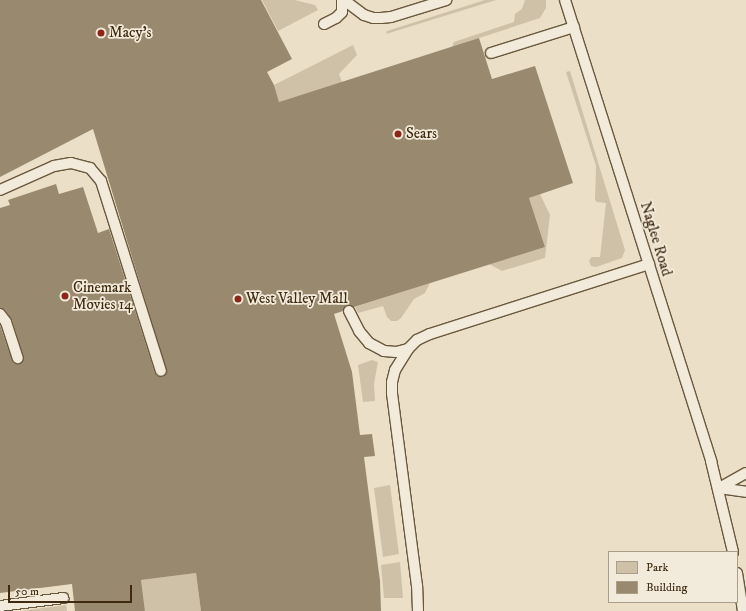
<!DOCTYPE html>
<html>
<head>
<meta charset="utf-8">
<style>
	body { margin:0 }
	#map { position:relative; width:746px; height:611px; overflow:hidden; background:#ebe0c7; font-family:"IM FELL DW Pica",serif }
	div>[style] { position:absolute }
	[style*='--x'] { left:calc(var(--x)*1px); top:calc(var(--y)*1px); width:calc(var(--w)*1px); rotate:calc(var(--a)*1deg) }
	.green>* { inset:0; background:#cec1a8 }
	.building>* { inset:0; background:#98896f }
	.roads { filter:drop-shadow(1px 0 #6a583d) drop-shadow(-1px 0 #6a583d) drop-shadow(0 1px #6a583d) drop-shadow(0 -1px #6a583d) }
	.service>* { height:10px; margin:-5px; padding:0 5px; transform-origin:5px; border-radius:5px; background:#f2ebdb }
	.dots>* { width:11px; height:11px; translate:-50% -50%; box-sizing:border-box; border:2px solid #f2ebdb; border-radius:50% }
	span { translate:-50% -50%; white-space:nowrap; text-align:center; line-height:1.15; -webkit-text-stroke:3.5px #f2ebdb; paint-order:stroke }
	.poi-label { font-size:15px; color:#3f2a0f }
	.left { translate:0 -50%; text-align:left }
	.street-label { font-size:15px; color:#3f2a0f }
	.legend { position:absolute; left:608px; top:551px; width:130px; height:52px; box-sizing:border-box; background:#f2ebdb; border:1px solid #aa9e89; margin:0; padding:5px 7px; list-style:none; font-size:12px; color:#3f2a0f }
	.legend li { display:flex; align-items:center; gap:8px; height:20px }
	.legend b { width:20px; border:1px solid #aa9e89 }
	.scale { position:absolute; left:8px; top:585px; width:124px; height:18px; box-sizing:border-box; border:2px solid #3f2a0f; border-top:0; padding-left:5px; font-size:12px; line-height:14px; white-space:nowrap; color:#3f2a0f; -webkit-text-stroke:3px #f2ebdb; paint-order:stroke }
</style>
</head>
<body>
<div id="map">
	<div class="green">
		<div style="clip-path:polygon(262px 0,295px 0,315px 5px,318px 10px,278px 31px)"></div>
		<div style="clip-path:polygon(485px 0,496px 0,386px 34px,387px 31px)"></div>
		<div style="clip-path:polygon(525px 0,546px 0,546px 8px,540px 18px,452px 47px,454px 42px,514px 22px,515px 14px,522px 9px)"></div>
		<div style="clip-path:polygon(353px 45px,357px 55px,339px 74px,342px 82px,279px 102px,274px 85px)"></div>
		<div style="clip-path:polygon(570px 71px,625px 250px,622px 258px,596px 267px,591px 266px,589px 260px,592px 257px,600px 257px,606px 203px,597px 202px,595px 200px,596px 166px,566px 72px)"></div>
		<div style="clip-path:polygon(540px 194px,550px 215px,545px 258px,502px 271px,489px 264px,545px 247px,529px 198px)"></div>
		<div style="clip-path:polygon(430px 283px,425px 293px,414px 299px,401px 318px,397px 321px,391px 321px,387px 317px,383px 306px,358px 313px,355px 307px)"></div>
		<div style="clip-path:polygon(372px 360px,378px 362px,374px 384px,375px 401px,363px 402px,358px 365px)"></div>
		<div style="clip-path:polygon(390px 485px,399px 554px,383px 557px,374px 488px)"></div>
		<div style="clip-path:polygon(400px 562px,403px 598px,384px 598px,381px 565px)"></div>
		<div style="clip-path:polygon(196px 573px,201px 611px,145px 611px,141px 580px)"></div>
		<div style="clip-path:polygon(66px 605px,67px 611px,20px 611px)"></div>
	</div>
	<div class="building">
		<div style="clip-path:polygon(0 0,261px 0,292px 59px,267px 72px,274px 85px,279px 102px,479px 38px,492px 79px,535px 66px,573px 183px,529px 198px,545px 247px,354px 307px,346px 305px,343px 311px,334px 314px,352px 372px,360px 435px,372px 434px,375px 456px,364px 457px,380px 581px,381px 611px,201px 611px,196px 573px,141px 580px,145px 611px,75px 611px,72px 584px,0 593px,0 325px,13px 363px,20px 364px,24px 359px,12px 320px,5px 310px,0 308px,0 208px,10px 205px,8px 200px,56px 184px,59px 194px,83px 187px,98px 233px,109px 229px,155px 373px,157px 376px,163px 377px,167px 372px,93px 129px,0 177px)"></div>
	</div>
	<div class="roads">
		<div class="service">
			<div style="--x:344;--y:0;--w:25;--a:37"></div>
			<div style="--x:364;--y:15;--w:9;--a:18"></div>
			<div style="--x:373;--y:18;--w:8;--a:0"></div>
			<div style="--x:381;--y:18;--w:10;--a:-6"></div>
			<div style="--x:391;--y:17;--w:58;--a:-17.2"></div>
			<div style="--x:565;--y:0;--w:484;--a:72.4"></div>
			<div style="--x:711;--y:461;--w:94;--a:76.4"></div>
			<div style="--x:324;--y:24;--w:13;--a:-27"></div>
			<div style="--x:336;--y:18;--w:8;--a:-45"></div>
			<div style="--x:342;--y:12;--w:12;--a:-90"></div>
			<div style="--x:491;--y:53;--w:87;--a:-17.4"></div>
			<div style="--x:0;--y:190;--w:59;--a:-24"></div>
			<div style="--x:54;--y:166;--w:17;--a:-10"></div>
			<div style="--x:71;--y:163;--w:20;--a:15"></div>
			<div style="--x:90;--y:168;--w:17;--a:50"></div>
			<div style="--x:101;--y:181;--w:199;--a:72.5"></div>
			<div style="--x:349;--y:311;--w:22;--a:63"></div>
			<div style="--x:359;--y:331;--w:16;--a:50"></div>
			<div style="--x:369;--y:343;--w:17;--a:28"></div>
			<div style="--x:384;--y:351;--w:12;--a:5"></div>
			<div style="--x:396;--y:352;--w:12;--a:-14"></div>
			<div style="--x:0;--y:314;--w:10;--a:53"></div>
			<div style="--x:6;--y:322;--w:38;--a:72"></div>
			<div style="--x:719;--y:488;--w:31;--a:-29"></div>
			<div style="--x:719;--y:488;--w:27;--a:8"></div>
			<div style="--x:737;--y:573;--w:38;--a:81"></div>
			<div style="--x:0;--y:606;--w:64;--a:-7.2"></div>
			<div style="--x:418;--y:611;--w:25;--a:-92"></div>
			<div style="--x:417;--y:586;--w:195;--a:-97.4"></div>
			<div style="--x:392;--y:393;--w:11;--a:-90"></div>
			<div style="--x:392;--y:382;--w:12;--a:-76"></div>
			<div style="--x:395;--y:370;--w:25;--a:-58"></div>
			<div style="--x:408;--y:349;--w:13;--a:-45"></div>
			<div style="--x:417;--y:340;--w:14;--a:-25"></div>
			<div style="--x:430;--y:334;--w:230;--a:-17.7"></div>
		</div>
	</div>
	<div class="dots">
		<div style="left:101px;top:33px;background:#8f2418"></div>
		<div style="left:398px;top:134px;background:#8f2418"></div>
		<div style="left:65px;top:296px;background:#8f2418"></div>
		<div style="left:238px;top:299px;background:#8f2418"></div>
	</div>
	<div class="poi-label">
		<span class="left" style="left:109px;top:33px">Macy's</span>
		<span class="left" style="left:406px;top:134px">Sears</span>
		<span class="left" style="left:73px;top:296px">Cinemark<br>Movies 14</span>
		<span class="left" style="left:246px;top:299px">West Valley Mall</span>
	</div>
	<div class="street-label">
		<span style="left:656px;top:239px;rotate:73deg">Naglee Road</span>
	</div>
	<ul class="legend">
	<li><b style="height:11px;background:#cec1a8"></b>Park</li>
	<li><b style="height:11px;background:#98896f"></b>Building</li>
	</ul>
	<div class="scale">50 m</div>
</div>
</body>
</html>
